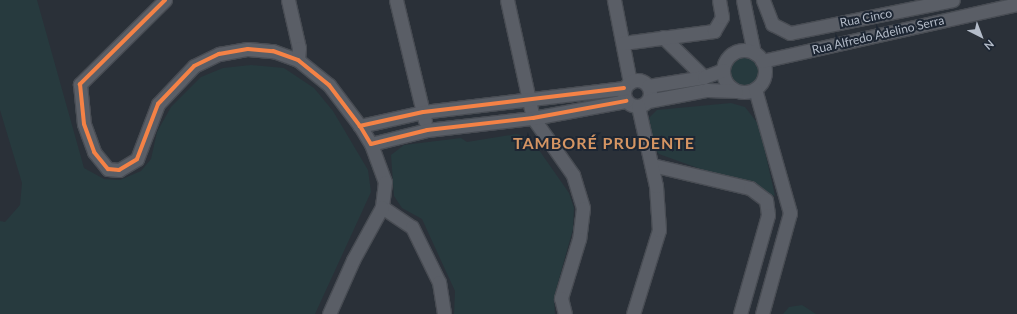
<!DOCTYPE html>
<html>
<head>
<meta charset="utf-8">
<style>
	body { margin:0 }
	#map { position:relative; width:1017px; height:314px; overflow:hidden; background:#2a3038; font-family:Lato,sans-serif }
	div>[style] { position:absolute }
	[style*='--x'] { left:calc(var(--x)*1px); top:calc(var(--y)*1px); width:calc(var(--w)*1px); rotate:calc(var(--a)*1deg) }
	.green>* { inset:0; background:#273a3e }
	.round { border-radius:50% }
	.roads { filter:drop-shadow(1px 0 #484c53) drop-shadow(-1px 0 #484c53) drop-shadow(0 1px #484c53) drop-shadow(0 -1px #484c53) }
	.minor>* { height:13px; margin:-6.5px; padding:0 6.5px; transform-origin:6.5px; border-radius:6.5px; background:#5a5e66 }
	.minor>.ring { margin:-6.5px; padding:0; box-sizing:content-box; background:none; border:13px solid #5a5e66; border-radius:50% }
	.cycleway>* { height:4px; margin:-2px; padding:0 2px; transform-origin:2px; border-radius:2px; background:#f48246 }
	span { translate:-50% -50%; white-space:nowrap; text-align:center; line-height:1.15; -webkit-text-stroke:4px #1d2633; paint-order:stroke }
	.street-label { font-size:12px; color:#b4bcc9 }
	.district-label { font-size:16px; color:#d59563; font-weight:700; letter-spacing:1px }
	.north { position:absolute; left:961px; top:16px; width:40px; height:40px; -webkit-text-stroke:3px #1d2633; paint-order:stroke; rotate:138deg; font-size:11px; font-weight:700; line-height:16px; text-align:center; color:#b4bcc9 }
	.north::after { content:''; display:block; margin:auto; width:14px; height:18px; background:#b4bcc9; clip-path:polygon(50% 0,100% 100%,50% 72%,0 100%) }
</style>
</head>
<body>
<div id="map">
	<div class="green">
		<div style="clip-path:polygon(0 0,37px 0,84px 168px,104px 179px,120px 180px,141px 171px,151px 159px,157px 132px,171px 107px,201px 77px,223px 68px,251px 65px,284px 68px,314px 88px,333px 111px,368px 170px,371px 192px,315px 314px,0 314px,0 221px,5px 222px,20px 205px,22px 183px,0 110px)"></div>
		<div class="round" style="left:728px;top:55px;width:32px;height:32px"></div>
		<div style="clip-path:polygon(731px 103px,745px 107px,759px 125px,775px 196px,659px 154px,655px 149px,649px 118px,657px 110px)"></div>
		<div style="clip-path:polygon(517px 134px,530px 139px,539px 150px,569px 193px,574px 208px,573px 229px,554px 297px,555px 314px,454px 314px,455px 291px,422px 219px,402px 208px,394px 196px,391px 155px,404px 145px,461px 138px,467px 142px)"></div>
		<div style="clip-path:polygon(802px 305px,816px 314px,783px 314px,789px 307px)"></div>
	</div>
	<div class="roads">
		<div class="minor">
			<div style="--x:165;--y:0;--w:120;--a:135.3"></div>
			<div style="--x:80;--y:84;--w:40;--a:84.3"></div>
			<div style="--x:84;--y:124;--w:30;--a:70"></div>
			<div style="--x:94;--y:152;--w:22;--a:51"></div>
			<div style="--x:108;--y:169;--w:11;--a:5"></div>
			<div style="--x:119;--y:170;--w:21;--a:-31"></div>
			<div style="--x:137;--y:159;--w:59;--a:-69.1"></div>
			<div style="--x:158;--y:104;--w:52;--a:-46.5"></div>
			<div style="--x:194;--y:66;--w:28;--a:-26"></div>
			<div style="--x:219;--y:54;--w:29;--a:-10"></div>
			<div style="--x:248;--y:49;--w:25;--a:5"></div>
			<div style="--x:273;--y:51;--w:27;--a:20"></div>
			<div style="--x:298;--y:60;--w:40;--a:39"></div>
			<div style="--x:329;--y:85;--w:51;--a:52.9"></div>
			<div style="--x:288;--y:0;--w:49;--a:77.1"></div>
			<div style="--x:299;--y:48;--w:12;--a:95"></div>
			<div style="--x:396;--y:0;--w:124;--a:76.5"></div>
			<div style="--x:507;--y:0;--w:121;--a:77.6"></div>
			<div style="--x:533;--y:118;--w:70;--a:54.9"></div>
			<div style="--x:573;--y:175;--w:34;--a:73"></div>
			<div style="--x:583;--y:208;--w:31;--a:97"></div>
			<div style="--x:579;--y:239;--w:62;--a:107"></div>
			<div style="--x:561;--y:298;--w:16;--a:76"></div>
			<div style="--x:614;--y:0;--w:84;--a:79"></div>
			<div style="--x:743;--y:0;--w:54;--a:78.3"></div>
			<div style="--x:763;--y:0;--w:26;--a:69"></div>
			<div style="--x:772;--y:24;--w:20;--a:27"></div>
			<div style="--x:790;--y:33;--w:166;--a:-11.4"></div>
			<div style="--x:663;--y:37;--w:57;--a:44.3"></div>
			<div style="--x:623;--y:43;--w:92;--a:-7.5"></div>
			<div style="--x:714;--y:31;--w:16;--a:-60"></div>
			<div style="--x:722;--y:17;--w:17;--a:-100"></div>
			<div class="ring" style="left:723px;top:50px;width:29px;height:29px"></div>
			<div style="--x:762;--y:61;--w:261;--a:-12.6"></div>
			<div class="ring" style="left:624px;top:80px;width:13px;height:13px"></div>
			<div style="--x:648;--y:86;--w:57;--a:-9.1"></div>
			<div style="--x:704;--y:77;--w:20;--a:-20"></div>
			<div style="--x:624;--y:88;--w:202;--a:173.2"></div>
			<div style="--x:423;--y:112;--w:65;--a:167.5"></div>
			<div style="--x:360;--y:126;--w:21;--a:59"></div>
			<div style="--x:371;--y:144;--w:58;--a:-14"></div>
			<div style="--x:427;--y:130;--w:107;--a:-6.5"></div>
			<div style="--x:533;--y:118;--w:95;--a:-10.4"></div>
			<div style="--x:755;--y:89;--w:129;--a:74.2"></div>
			<div style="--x:790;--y:213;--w:105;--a:105.5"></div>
			<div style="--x:648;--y:101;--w:60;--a:-10.6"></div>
			<div style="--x:707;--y:90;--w:29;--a:2"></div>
			<div style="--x:371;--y:144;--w:40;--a:69.8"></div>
			<div style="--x:385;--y:182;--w:25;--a:97"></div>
			<div style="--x:382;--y:207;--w:36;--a:34"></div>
			<div style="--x:412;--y:227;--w:61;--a:63.9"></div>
			<div style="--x:439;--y:282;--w:32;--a:81"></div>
			<div style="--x:652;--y:165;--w:101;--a:13.2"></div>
			<div style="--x:750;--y:188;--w:20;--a:37"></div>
			<div style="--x:766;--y:200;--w:15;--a:82"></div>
			<div style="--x:768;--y:215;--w:103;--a:105.8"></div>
			<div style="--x:329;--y:314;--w:59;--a:-66"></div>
			<div style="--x:353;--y:260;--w:60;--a:-61.3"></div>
			<div style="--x:633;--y:314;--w:88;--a:-72.8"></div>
			<div style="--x:659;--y:230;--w:44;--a:-93.9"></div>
			<div style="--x:656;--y:186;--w:82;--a:-102.7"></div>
		</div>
	</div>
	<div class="cycleway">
		<div style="--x:165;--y:0;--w:120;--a:135.3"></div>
		<div style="--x:80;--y:84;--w:40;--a:84.3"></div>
		<div style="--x:84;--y:124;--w:30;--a:70"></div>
		<div style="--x:94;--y:152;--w:22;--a:51"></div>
		<div style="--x:108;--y:169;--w:11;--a:5"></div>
		<div style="--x:119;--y:170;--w:21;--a:-31"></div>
		<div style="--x:137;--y:159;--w:59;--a:-69.1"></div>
		<div style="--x:158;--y:104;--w:52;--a:-46.5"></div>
		<div style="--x:194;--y:66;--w:28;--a:-26"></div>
		<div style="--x:219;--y:54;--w:29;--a:-10"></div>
		<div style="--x:248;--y:49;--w:25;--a:5"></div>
		<div style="--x:273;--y:51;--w:27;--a:20"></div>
		<div style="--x:298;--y:60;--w:40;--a:39"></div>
		<div style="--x:329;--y:85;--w:51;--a:52.9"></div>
		<div style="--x:624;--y:88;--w:202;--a:173.2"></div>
		<div style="--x:423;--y:112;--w:65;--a:167.5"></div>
		<div style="--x:360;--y:126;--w:21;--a:59"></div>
		<div style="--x:371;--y:144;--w:58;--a:-14"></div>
		<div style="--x:427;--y:130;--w:107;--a:-6.5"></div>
		<div style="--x:533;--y:118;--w:95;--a:-10.4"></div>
	</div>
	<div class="street-label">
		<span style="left:866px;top:18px;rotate:-11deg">Rua Cinco</span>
		<span style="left:878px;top:35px;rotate:-13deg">Rua Alfredo Adelino Serra</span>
	</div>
	<div class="district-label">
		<span style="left:604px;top:143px">TAMBORÉ PRUDENTE</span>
	</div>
	<div class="north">N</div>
</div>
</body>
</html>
